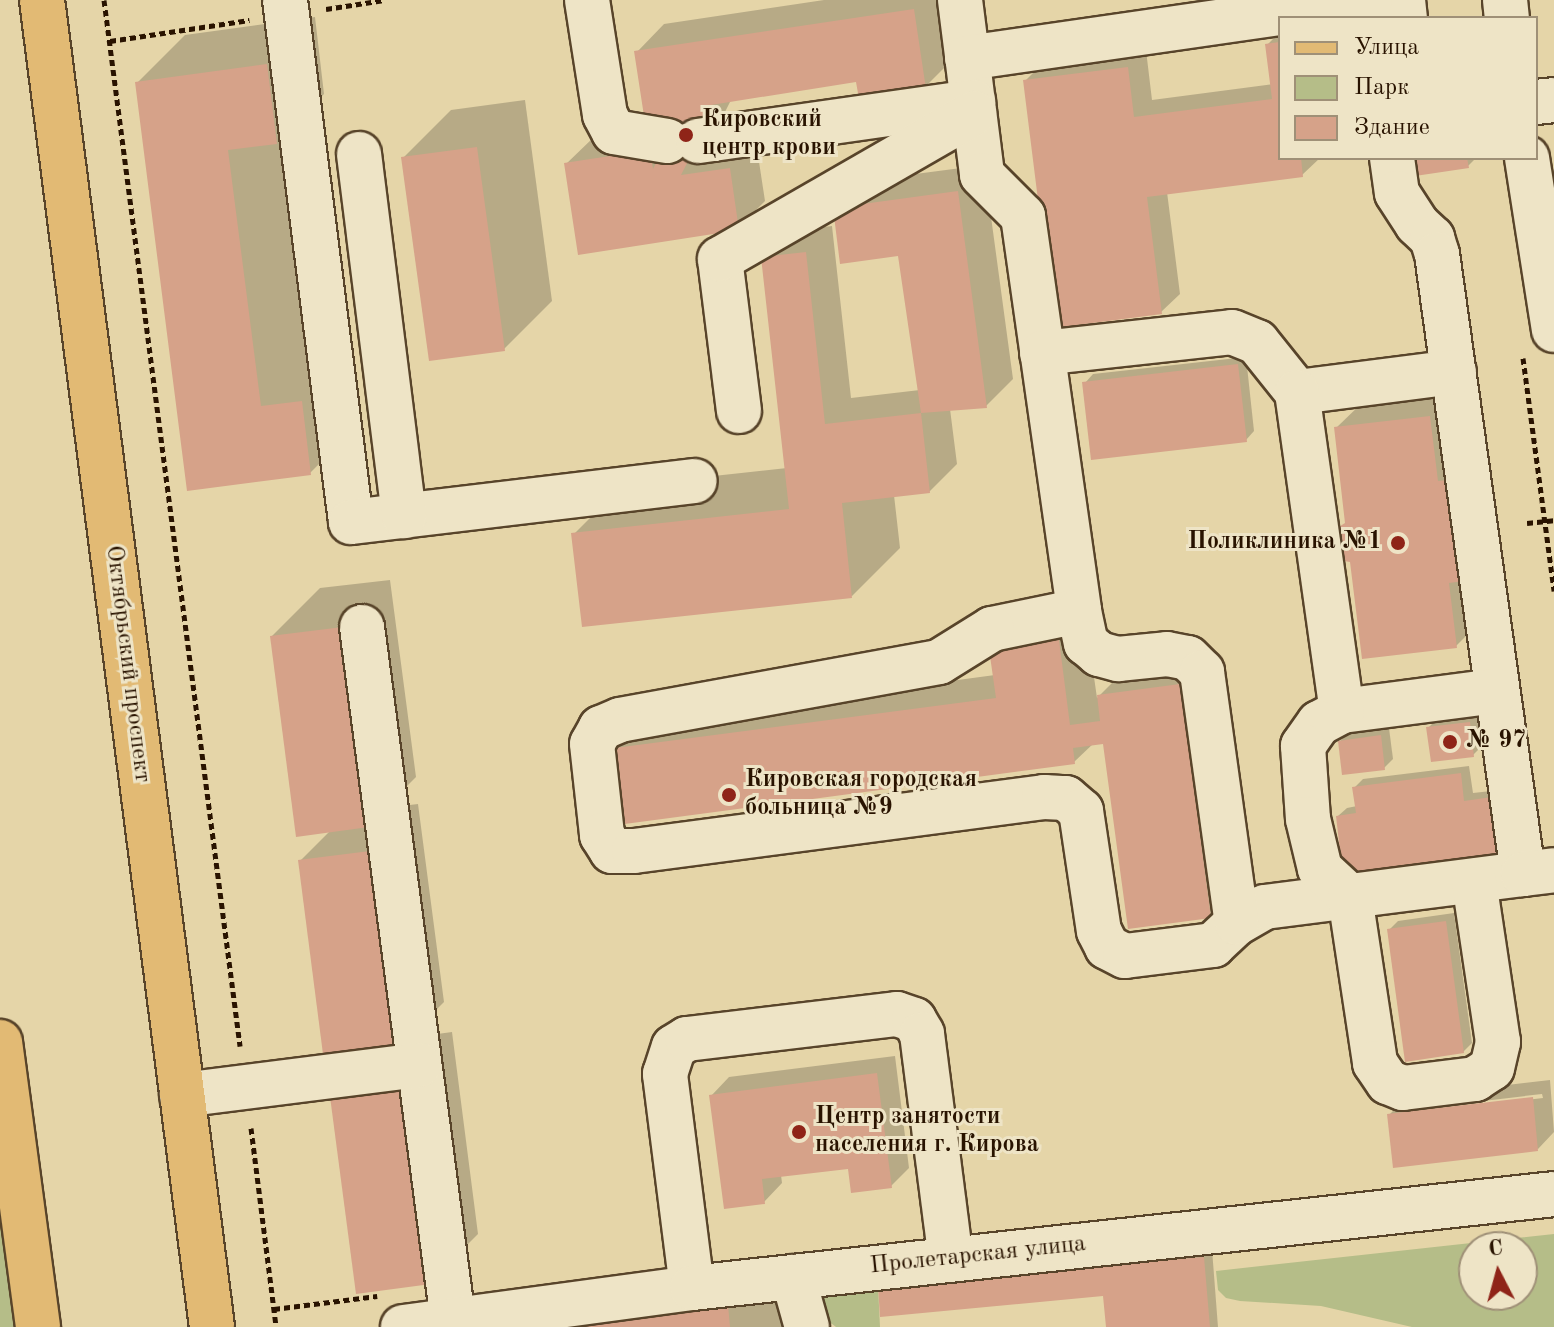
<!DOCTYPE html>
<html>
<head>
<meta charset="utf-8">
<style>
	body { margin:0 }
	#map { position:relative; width:1554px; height:1327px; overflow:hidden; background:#e5d5a8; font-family:"Old Standard TT",serif }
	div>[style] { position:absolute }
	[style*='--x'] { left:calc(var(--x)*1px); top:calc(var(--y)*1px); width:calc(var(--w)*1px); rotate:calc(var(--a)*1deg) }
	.green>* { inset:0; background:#b5bd88 }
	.shadow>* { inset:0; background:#0003 }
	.building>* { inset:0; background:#d6a289 }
	.path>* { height:5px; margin-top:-2.5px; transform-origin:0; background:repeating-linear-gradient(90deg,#291300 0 6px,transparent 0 10px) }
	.roads { filter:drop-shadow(2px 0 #58442a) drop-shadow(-2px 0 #58442a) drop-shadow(0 2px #58442a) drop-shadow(0 -2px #58442a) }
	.minor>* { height:44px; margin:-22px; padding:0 22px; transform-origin:22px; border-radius:22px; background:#eee4c6 }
	.major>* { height:44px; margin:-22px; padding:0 22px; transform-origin:22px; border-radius:22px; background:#e2ba74 }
	.dots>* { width:22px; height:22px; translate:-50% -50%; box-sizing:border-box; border:4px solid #eee4c6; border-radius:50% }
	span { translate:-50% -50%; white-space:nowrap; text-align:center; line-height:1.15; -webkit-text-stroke:6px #eee4c6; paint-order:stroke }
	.poi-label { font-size:24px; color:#291300; font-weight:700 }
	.left { translate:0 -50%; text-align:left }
	.right { translate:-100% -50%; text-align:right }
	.street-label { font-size:24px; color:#291300 }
	.legend { position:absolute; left:1278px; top:16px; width:260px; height:144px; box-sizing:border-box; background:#eee4c6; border:2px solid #9f9077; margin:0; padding:10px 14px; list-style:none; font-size:24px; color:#291300 }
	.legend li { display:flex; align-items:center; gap:16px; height:40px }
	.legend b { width:40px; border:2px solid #9f9077 }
	.north { position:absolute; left:1458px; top:1231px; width:80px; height:80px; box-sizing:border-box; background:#eee4c6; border:2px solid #9f9077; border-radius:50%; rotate:354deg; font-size:22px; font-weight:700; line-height:32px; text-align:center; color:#291300 }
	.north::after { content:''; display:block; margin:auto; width:28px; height:36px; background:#8f2418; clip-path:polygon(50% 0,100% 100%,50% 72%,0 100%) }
</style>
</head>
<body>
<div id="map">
	<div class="green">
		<div style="clip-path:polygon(0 1176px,22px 1327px,0 1327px)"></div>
		<div style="clip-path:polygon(evenodd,1554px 1234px,1554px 1327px,1412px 1327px,1321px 1306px,1240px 1301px,1226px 1298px,1218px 1290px,1216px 1271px,1554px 1234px,1522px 1247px,1522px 1295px,1474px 1295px,1474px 1247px,1522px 1247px)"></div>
		<div style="clip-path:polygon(878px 1286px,880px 1327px,836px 1327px,805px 1303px,805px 1297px)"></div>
	</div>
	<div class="shadow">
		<div style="clip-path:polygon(824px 0,943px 0,952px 60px,925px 87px,858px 80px,731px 100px,706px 150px,756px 142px,765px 201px,738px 228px,566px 164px,594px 137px,648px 128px,637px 52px,664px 24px)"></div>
		<div style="clip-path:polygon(315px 17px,324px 94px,280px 138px,309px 360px,358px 425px,310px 473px,189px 489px,137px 83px,185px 35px)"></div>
		<div style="clip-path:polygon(1280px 32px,1280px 158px,1320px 158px,1302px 175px,1167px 192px,1180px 294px,1161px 312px,1025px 81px,1043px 63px,1146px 50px,1152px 100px,1273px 84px,1267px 45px)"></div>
		<div style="clip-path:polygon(525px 100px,552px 301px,504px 349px,403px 158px,451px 110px)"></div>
		<div style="clip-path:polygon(1414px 158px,1476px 158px,1468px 166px)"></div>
		<div style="clip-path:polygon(984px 165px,1013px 379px,986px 406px,950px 409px,957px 464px,929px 492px,894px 495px,900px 548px,852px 596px,574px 534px,622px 486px,787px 468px,764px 258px,791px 231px,832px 226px,851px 398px,920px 390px,900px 254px,842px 262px,862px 181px)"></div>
		<div style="clip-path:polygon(1246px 357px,1254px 431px,1246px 440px,1085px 383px,1093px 374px)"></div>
		<div style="clip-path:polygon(1456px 390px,1483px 619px,1456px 646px,1347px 522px,1336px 428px,1364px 401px)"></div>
		<div style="clip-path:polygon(390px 580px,416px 777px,385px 808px,418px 804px,444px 1002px,408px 1038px,452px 1032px,478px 1234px,430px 1282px,300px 861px,331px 830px,272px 636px,320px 588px)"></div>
		<div style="clip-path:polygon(1085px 614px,1097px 698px,1126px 669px,1207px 658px,1237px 889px,1210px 916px,1105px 742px,1094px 743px,1074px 762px,609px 750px,636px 723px,995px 675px,991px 650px)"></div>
		<div style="clip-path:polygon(1478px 715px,1482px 746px,1473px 755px,1428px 728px,1437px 719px)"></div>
		<div style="clip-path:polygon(1389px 728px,1393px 759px,1384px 768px,1340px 741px,1349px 733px)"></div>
		<div style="clip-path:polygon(1469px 766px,1473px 793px,1500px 790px,1507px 846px,1338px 816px,1347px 808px,1357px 806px,1354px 788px,1363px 779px)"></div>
		<div style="clip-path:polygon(1454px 913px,1472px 1043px,1463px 1052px,1389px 930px,1398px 921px)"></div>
		<div style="clip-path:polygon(895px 1056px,909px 1168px,891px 1186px,850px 1166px,781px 1175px,782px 1183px,764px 1202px,711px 1096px,729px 1077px)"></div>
		<div style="clip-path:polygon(evenodd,1550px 1080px,1554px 1132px,1538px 1149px,1389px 1115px,1407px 1097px,1550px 1080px,1542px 1094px,1543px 1098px,1406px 1114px,1406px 1110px,1542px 1094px)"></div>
		<div style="clip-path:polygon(1212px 1249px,1218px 1327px,1108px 1327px,1105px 1294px,880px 1287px)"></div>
		<div style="clip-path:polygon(775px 1258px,782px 1327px,463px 1327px)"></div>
	</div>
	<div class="building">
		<div style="clip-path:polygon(914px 9px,926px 89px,859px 99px,856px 82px,711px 105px,714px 119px,709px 120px,681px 175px,730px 168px,739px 230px,578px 255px,564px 163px,650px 150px,653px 169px,675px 125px,646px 129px,634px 51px)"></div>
		<div style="clip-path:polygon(1280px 42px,1280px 158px,1301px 158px,1303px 177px,1147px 197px,1162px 314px,1054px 328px,1023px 80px,1128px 67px,1134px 117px,1272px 99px,1265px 44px)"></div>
		<div style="clip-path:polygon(267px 64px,277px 144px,228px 150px,261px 406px,302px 401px,311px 475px,187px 491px,135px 82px)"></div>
		<div style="clip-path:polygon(477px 147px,505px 351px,429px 361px,401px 157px)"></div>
		<div style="clip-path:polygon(1412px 158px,1467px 158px,1469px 168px,1415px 176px)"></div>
		<div style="clip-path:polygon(958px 191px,987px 408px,921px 413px,898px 256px,840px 264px,833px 208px)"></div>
		<div style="clip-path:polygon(806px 252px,825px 424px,921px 413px,930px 493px,842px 503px,852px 598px,582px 627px,571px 533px,789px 509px,761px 257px)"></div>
		<div style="clip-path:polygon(1238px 364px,1247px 442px,1091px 460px,1082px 382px)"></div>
		<div style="clip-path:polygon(1430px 416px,1438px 481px,1458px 479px,1471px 580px,1449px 583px,1457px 648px,1362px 659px,1350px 562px,1338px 560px,1334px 530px,1345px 523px,1334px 427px)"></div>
		<div style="clip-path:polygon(343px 627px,369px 827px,296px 837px,270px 636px)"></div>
		<div style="clip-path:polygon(1059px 640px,1070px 725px,1100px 721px,1097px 695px,1180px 684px,1211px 918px,1128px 929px,1103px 744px,1073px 748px,1075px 764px,617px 825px,607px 749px,996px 698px,989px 649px)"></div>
		<div style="clip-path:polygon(1470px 722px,1474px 757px,1431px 762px,1426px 727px)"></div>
		<div style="clip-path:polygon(1381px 735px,1385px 770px,1342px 775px,1338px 741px)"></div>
		<div style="clip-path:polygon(1461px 773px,1464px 801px,1492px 797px,1499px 856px,1343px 877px,1336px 816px,1356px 813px,1352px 787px)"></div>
		<div style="clip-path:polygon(370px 851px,397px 1052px,324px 1062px,298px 860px)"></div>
		<div style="clip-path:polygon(1446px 921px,1464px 1053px,1405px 1062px,1387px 929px)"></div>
		<div style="clip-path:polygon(877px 1073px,892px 1188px,851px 1193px,848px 1169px,762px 1179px,765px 1204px,724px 1209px,709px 1095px)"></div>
		<div style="clip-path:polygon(404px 1079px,431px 1284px,356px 1294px,329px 1089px)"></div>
		<div style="clip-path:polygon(1533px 1097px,1538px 1151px,1393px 1168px,1387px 1114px)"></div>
		<div style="clip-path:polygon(1204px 1257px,1210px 1327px,1106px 1327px,1103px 1296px,880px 1317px,878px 1286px)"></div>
		<div style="clip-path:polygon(728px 1305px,730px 1327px,574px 1327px,574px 1325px)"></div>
	</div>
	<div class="path">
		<div style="--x:104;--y:0;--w:1055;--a:82.59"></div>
		<div style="--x:326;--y:9;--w:59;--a:-8.8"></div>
		<div style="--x:110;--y:41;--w:141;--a:-8.6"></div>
		<div style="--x:1523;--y:358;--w:235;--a:82.4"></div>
		<div style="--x:1527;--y:523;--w:27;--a:-6"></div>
		<div style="--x:251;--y:1128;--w:201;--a:82.8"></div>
		<div style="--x:274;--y:1309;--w:104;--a:-7.2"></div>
	</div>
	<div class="roads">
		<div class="minor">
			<div style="--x:285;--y:0;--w:526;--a:82.79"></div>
			<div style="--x:351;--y:522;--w:346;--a:-6.8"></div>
			<div style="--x:587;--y:0;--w:116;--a:81.1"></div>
			<div style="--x:605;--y:115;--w:19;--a:62"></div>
			<div style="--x:614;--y:132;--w:54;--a:9.6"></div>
			<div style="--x:960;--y:0;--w:176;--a:82.8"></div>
			<div style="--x:982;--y:175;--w:58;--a:45"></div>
			<div style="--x:1023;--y:216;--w:399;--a:81.9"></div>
			<div style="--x:1079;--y:611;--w:89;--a:168.3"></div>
			<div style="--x:992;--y:629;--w:62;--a:148.1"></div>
			<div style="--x:939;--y:662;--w:324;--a:169.7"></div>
			<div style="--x:620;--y:720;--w:21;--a:157"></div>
			<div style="--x:601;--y:728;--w:18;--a:119"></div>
			<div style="--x:592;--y:744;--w:92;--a:83.7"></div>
			<div style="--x:602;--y:835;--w:19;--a:58"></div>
			<div style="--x:612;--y:851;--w:22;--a:0"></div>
			<div style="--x:634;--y:851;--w:414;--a:-7.5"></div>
			<div style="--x:1044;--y:797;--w:22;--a:3"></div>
			<div style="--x:1066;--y:798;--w:20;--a:41"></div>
			<div style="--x:1081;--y:811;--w:121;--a:81.5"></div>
			<div style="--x:1099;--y:931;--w:18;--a:63"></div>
			<div style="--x:1107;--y:947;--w:20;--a:27"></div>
			<div style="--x:1125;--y:956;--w:89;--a:-7.1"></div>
			<div style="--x:1213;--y:945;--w:33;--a:-43"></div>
			<div style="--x:1237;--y:923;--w:32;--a:-30"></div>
			<div style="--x:1265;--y:907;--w:260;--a:-7.3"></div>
			<div style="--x:1403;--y:0;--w:18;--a:84"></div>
			<div style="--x:1505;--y:0;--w:18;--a:84"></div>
			<div style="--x:967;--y:58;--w:407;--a:-8.2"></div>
			<div style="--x:1536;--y:102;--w:18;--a:-6"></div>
			<div style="--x:698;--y:141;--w:278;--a:-8.1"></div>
			<div style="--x:359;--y:154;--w:365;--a:82.9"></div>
			<div style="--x:1392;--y:158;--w:35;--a:82"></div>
			<div style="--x:1397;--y:193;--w:37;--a:57"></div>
			<div style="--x:1417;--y:224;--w:21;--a:43"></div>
			<div style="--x:1432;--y:238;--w:17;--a:73"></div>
			<div style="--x:1437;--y:254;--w:626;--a:82.1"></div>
			<div style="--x:1523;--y:874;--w:31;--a:-7"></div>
			<div style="--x:1527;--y:158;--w:174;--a:81.1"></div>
			<div style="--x:1042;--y:353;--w:191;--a:-6.3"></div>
			<div style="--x:1232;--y:332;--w:27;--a:22"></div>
			<div style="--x:1257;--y:342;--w:64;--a:51.3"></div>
			<div style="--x:1454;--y:372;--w:158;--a:172.7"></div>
			<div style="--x:1297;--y:392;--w:322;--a:82"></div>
			<div style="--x:1342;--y:711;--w:156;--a:-7.4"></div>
			<div style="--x:739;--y:411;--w:153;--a:-97.1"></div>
			<div style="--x:720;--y:259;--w:293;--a:-29.9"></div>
			<div style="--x:1079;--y:611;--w:33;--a:78"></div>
			<div style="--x:1086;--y:643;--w:17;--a:40"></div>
			<div style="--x:1099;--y:654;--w:20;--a:15"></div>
			<div style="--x:1118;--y:659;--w:49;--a:-5.8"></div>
			<div style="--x:1167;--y:654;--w:21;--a:11"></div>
			<div style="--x:1188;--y:658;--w:20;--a:45"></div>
			<div style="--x:1202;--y:672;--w:253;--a:82.1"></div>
			<div style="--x:362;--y:627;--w:699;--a:82.52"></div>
			<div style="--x:1342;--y:711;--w:26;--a:152"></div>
			<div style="--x:1319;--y:723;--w:28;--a:125"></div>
			<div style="--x:1303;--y:746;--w:73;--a:86.1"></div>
			<div style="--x:1308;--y:819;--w:51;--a:76.5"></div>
			<div style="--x:1320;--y:869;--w:41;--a:43"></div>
			<div style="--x:1350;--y:897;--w:168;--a:81.4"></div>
			<div style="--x:1375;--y:1063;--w:23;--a:56"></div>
			<div style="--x:1388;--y:1082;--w:16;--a:22"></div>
			<div style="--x:1403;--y:1088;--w:73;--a:-7.1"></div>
			<div style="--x:1475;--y:1079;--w:20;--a:-33"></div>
			<div style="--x:1492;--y:1068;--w:27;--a:-77"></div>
			<div style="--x:1498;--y:1042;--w:163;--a:-98.5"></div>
			<div style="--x:182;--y:1095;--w:239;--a:-7.2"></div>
			<div style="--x:793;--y:1277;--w:52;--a:74.4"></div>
			<div style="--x:692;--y:1288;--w:216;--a:-97.2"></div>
			<div style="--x:665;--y:1074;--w:28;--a:-72"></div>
			<div style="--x:674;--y:1047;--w:15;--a:-32"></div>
			<div style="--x:687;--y:1039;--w:211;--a:-6.8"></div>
			<div style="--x:897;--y:1014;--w:18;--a:19"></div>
			<div style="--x:914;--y:1020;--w:16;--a:60"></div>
			<div style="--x:922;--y:1034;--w:227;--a:82.7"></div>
			<div style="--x:403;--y:1327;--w:292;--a:-7.7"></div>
			<div style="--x:692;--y:1288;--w:867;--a:-6.22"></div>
		</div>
		<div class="major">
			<div style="--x:42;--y:0;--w:1338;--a:82.7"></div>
			<div style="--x:0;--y:1042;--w:288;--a:82.4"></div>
		</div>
	</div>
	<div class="dots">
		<div style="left:686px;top:135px;background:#8f2418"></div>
		<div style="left:1398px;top:543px;background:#8f2418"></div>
		<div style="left:1450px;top:742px;background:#8f2418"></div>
		<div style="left:729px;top:795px;background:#8f2418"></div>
		<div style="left:799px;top:1132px;background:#8f2418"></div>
	</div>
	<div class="poi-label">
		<span class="left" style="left:702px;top:135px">Кировский<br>центр крови</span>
		<span class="right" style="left:1382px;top:543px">Поликлиника №1</span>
		<span class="left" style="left:1466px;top:742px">№ 97</span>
		<span class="left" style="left:745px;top:795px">Кировская городская<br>больница №9</span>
		<span class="left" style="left:815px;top:1132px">Центр занятости<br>населения г. Кирова</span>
	</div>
	<div class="street-label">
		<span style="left:127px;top:664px;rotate:83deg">Октябрьский проспект</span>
		<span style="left:978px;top:1256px;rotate:-6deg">Пролетарская улица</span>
	</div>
	<ul class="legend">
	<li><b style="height:10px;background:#e2ba74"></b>Улица</li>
	<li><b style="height:22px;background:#b5bd88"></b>Парк</li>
	<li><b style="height:22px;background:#d6a289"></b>Здание</li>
	</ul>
	<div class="north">С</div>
</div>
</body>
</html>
